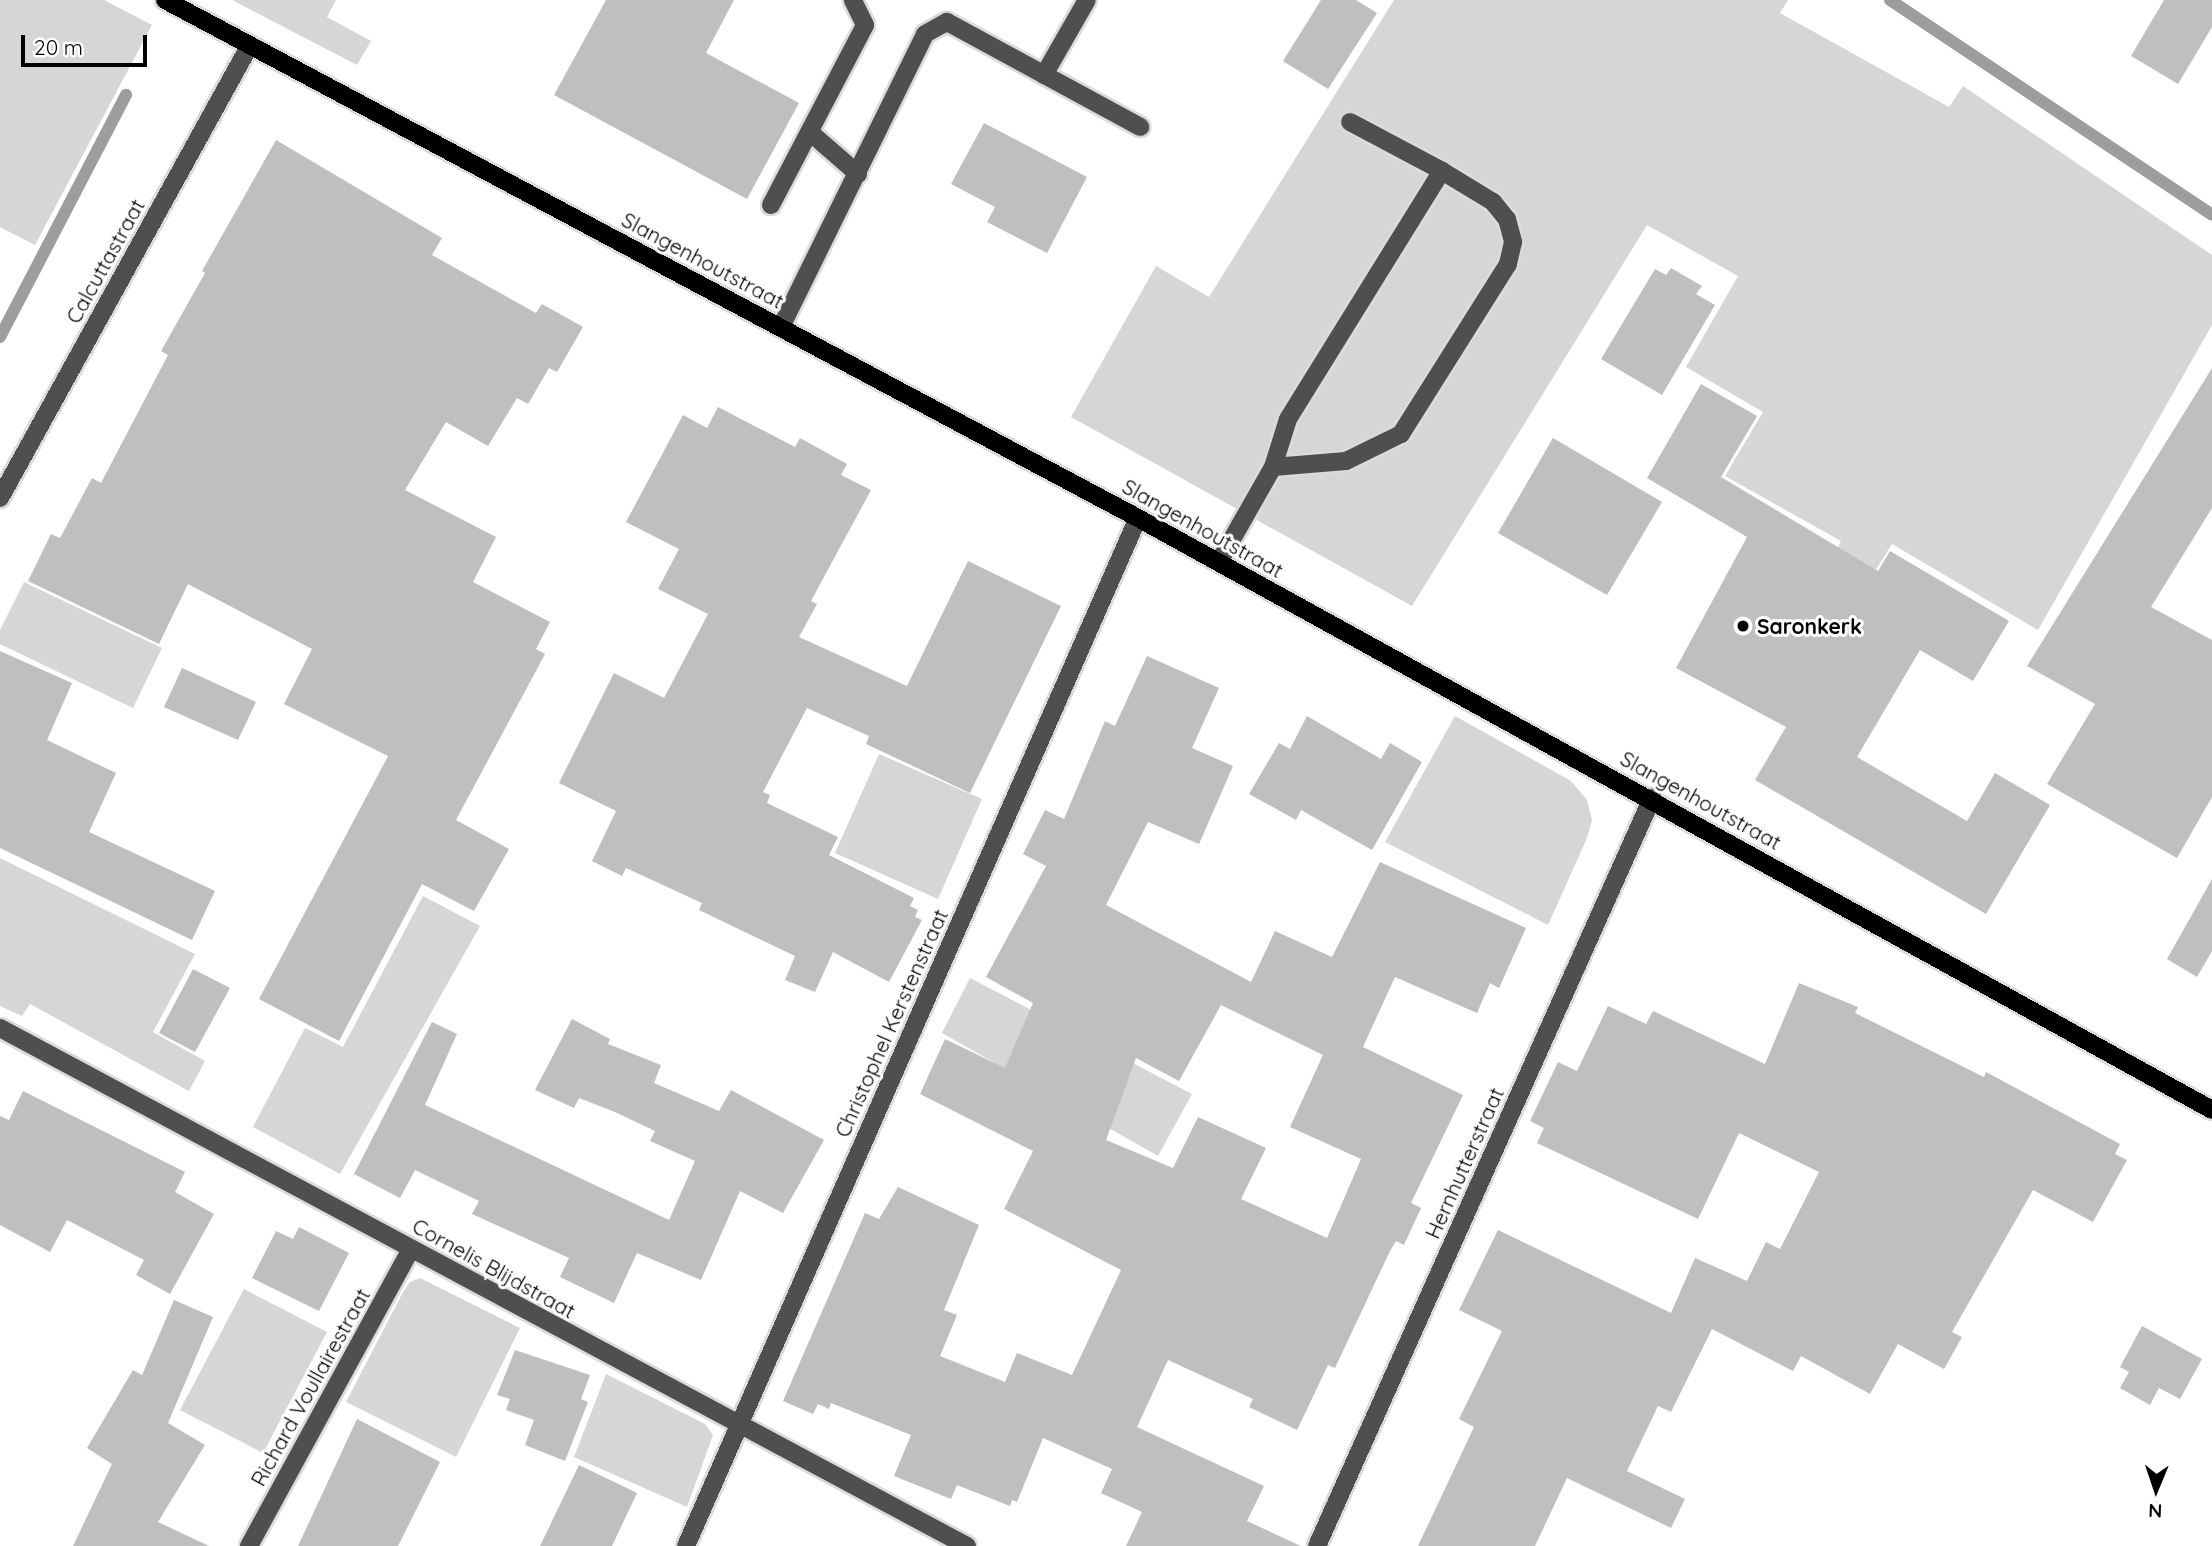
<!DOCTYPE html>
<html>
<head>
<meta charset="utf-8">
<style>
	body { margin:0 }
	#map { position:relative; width:2212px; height:1546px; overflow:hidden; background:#fff; font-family:Quicksand,sans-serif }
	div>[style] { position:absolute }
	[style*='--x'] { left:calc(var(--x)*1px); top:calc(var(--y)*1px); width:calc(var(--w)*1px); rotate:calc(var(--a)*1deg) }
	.green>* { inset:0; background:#d6d6d6 }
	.stream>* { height:12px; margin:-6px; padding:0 6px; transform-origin:6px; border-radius:6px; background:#9d9d9d }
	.building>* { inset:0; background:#bfbfbf }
	.roads { filter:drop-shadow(2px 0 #dbdbdb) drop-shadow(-2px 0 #dbdbdb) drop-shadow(0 2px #dbdbdb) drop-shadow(0 -2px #dbdbdb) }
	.minor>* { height:18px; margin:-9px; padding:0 9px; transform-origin:9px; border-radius:9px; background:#4f4f4f }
	.major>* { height:18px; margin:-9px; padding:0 9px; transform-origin:9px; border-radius:9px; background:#000 }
	.dots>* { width:19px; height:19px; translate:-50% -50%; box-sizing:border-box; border:4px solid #fff; border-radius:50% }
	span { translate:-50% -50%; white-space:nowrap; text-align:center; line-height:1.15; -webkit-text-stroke:6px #fff; paint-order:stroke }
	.street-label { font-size:21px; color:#000 }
	.poi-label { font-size:21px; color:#000; font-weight:700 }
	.left { translate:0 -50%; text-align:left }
	.north { position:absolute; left:2121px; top:1455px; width:70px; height:70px; -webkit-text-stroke:5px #fff; paint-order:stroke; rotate:182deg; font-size:19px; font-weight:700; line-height:28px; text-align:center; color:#000 }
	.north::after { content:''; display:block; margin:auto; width:24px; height:32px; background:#000; clip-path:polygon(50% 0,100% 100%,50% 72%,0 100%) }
	.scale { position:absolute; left:21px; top:35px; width:126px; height:32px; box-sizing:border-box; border:4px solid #000; border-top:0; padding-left:9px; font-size:21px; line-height:24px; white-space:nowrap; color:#000; -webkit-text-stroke:5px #fff; paint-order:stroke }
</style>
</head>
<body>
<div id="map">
	<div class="green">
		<div style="clip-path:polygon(0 0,104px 0,152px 25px,35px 245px,0 227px)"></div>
		<div style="clip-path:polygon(232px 0,336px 0,327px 17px,371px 41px,357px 65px)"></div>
		<div style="clip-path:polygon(1394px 0,1788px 0,1780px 13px,1949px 107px,1963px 86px,2212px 255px,2212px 325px,2038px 630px,1892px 544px,1872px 576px,1833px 557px,1841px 541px,1725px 476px,1763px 412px,1686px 367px,1738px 276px,1647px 225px,1412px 606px,1071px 417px,1156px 266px,1209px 297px)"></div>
		<div style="clip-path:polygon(24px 582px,162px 648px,133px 708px,0 644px,0 630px)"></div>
		<div style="clip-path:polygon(1455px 716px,1571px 781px,1587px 800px,1592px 820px,1587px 838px,1548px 925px,1385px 842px)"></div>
		<div style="clip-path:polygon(879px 754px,982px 799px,938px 899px,835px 853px)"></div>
		<div style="clip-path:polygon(0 858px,195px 954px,153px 1032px,205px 1061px,189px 1091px,30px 1004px,22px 1016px,0 1006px)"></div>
		<div style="clip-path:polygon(423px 896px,480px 926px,340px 1174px,253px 1127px,305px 1028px,343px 1047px)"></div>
		<div style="clip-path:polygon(970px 978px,1192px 1094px,1158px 1156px,942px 1033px)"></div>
		<div style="clip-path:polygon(420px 1278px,520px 1328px,456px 1457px,346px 1402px,402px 1294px,410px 1282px)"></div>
		<div style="clip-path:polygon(244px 1289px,327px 1332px,263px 1453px,180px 1410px)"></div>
		<div style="clip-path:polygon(606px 1374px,705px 1424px,713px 1435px,687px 1507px,574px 1457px)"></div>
	</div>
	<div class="stream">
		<div style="--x:1890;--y:0;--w:387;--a:33.7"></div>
		<div style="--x:0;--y:337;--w:273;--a:-62.5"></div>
	</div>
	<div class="building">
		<div style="clip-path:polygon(606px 0,734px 0,706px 53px,799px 103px,747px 199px,554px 95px)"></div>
		<div style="clip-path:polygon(1321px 0,1356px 0,1377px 13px,1328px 89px,1283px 61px)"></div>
		<div style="clip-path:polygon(2164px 0,2212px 0,2212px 27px,2178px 84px,2131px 56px)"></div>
		<div style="clip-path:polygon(984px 123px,1087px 177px,1047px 253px,987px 222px,995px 207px,951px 184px)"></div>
		<div style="clip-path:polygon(276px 140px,442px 238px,432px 255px,536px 313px,542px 304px,583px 327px,557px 372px,549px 368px,528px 404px,517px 398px,488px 446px,446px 422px,405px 490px,496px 537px,473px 582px,550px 622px,536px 649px,545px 654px,456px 820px,509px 849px,474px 911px,422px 884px,339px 1041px,259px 999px,388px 756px,284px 704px,312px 649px,188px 584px,159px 644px,28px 581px,51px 534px,60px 538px,92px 478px,101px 483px,168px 355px,161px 351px,205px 273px,202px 271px)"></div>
		<div style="clip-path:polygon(1671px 268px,1702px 286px,1696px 294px,1715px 305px,1662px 395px,1601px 359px,1655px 269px,1666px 275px)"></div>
		<div style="clip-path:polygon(2212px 368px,2212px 508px,2151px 607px,2212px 640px,2212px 797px,2177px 858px,2047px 784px,2095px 704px,2027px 666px)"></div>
		<div style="clip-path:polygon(1701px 384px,1757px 416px,1721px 477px,1878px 571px,1890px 551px,2009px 621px,1973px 681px,1920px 650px,1857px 757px,1967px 821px,1995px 773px,2050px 805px,1986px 914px,1755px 780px,1786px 727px,1676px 668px,1747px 537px,1647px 478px)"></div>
		<div style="clip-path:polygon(718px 407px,795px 447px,800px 438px,847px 464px,841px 475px,871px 490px,811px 601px,817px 604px,799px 637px,907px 686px,968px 561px,1061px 606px,970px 793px,866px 744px,869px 736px,807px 708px,763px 792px,770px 795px,767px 803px,838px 837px,829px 855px,914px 898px,910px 906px,918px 910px,915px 917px,922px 920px,889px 982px,833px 952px,815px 992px,785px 980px,795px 956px,699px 910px,702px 903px,626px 868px,622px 876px,592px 861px,616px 811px,559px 783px,614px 673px,664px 698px,708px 614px,658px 589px,679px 549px,626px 522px,683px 415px,707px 428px)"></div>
		<div style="clip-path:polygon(1553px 438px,1662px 502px,1607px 595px,1498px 533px)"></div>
		<div style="clip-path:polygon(0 651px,72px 683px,47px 740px,116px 773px,89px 832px,215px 891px,192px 940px,0 848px)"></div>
		<div style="clip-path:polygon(evenodd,1147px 656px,1219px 688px,1192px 748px,1233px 766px,1199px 844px,1148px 822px,1106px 905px,1251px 982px,1275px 931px,1332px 957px,1380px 862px,1526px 928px,1499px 988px,1490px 983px,1477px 1013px,1395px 977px,1363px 1047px,1463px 1095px,1411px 1203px,1421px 1208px,1404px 1245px,1396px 1241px,1390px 1251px,1335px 1368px,1328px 1365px,1297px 1430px,1249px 1407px,1253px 1399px,1168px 1360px,1137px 1427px,1264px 1486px,1247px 1521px,1301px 1546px,1126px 1546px,1142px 1512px,1101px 1493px,1112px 1469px,1043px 1438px,1017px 1502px,1012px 1500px,1010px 1506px,957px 1485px,951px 1499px,894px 1476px,911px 1435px,831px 1403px,829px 1409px,818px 1404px,813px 1414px,783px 1401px,865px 1213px,879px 1219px,898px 1187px,979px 1225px,944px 1310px,957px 1315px,940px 1356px,1005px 1382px,1017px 1353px,1072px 1375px,1121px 1270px,1004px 1209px,1033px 1151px,920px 1094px,945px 1039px,1005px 1068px,1033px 1003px,986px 977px,1046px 866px,1023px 854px,1045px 810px,1064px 819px,1105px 721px,1115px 726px,1147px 656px,1221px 1005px,1323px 1055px,1290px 1127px,1361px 1159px,1327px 1238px,1241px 1199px,1266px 1148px,1198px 1117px,1173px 1168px,1106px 1140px,1136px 1058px,1179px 1081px,1221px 1005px)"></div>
		<div style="clip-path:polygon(182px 668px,256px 702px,238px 740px,164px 707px)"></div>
		<div style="clip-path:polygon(1307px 716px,1381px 759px,1390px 743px,1422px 762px,1372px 850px,1301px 810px,1296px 820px,1249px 794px,1279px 743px,1290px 749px)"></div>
		<div style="clip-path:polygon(2212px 879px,2212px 951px,2197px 977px,2167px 959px)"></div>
		<div style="clip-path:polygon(193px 969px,230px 988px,195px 1052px,159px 1033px)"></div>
		<div style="clip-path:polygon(1799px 983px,1858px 1007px,1855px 1013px,1984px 1077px,1986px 1072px,2120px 1144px,2115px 1154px,2127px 1160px,2093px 1222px,2033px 1190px,1952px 1332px,1962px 1337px,1944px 1369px,1898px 1344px,1870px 1394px,1801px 1356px,1793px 1371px,1712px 1329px,1671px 1412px,1658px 1406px,1627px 1471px,1685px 1499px,1671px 1528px,1567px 1478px,1535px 1546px,1418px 1546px,1474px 1427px,1459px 1419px,1502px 1331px,1459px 1310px,1498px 1230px,1671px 1313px,1695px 1258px,1747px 1281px,1766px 1242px,1780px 1249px,1819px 1172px,1739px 1133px,1698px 1219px,1537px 1143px,1544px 1128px,1530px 1121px,1558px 1062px,1577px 1071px,1608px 1006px,1646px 1024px,1653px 1011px,1765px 1064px)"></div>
		<div style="clip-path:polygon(572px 1019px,610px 1039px,608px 1044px,661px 1065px,654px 1083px,719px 1111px,731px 1090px,824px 1140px,783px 1213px,740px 1191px,701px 1280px,637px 1253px,614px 1303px,560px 1277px,569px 1258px,472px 1214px,479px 1201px,415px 1170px,400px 1198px,354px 1174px,432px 1022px,457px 1034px,425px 1105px,669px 1220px,695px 1161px,650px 1141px,655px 1131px,615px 1112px,579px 1098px,574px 1108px,535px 1090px)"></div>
		<div style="clip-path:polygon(23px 1091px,185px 1172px,175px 1192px,214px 1214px,170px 1294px,136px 1275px,144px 1260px,67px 1220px,50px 1252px,0 1225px,0 1116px,9px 1120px)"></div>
		<div style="clip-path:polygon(299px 1227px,349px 1253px,319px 1311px,252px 1278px,276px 1231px,293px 1239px)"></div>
		<div style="clip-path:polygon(174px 1300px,213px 1317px,168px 1423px,205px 1445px,158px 1522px,209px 1546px,73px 1546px,112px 1464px,87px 1448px,133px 1370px,142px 1375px)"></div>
		<div style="clip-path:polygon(2142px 1326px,2202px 1359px,2180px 1399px,2159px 1388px,2150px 1405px,2120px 1388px,2129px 1372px,2120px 1367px)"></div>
		<div style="clip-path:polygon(515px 1350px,590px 1375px,581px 1399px,588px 1402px,565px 1461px,525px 1445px,534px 1420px,506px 1410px,510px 1399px,497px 1395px)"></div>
		<div style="clip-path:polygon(357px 1419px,440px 1462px,398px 1546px,298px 1546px)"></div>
		<div style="clip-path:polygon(579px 1465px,637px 1493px,612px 1546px,540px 1546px)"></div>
	</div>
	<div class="roads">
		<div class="minor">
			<div style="--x:1044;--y:75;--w:86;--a:-60.2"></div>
			<div style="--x:1350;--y:122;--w:104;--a:28"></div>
			<div style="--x:812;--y:134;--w:61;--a:41"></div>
			<div style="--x:771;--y:205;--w:203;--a:-62.4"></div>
			<div style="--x:865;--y:25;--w:28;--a:-116"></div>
			<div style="--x:781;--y:327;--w:326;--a:-63.8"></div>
			<div style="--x:925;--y:34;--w:25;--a:-29"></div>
			<div style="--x:947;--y:22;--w:220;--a:28.5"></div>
			<div style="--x:0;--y:498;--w:517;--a:-61.11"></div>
			<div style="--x:1219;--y:562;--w:109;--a:-60.4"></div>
			<div style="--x:1273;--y:467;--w:50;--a:-72.6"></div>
			<div style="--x:1288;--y:419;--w:292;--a:-58.2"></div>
			<div style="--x:1442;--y:171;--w:60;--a:31.3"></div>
			<div style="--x:1493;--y:202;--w:22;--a:51"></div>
			<div style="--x:1507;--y:219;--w:24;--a:75"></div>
			<div style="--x:1513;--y:242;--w:23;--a:103"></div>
			<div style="--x:1508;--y:264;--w:201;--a:122.2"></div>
			<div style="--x:1401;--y:434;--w:61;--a:153.9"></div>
			<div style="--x:1346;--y:461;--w:73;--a:175.3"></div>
			<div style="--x:0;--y:1028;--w:1097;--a:28.18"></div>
			<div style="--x:249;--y:1546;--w:338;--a:-61.4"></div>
			<div style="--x:686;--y:1546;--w:1123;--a:-66.27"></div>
			<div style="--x:1317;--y:1546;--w:820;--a:-65.87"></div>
		</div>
		<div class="major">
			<div style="--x:165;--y:0;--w:1102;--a:28.03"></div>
			<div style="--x:1138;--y:518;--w:1226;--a:28.86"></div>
		</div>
	</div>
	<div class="dots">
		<div style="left:1743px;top:626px;background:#000"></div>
	</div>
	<div class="street-label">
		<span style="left:703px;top:260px;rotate:28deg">Slangenhoutstraat</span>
		<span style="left:105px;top:261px;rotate:-61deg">Calcuttastraat</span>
		<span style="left:1203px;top:528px;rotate:29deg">Slangenhoutstraat</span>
		<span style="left:1701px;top:800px;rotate:29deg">Slangenhoutstraat</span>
		<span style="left:891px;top:1023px;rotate:-66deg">Christophel Kerstenstraat</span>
		<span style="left:1464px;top:1163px;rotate:-66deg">Hernhutterstraat</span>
		<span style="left:494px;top:1268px;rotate:29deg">Cornelis Blijdstraat</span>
		<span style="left:310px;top:1387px;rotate:-61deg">Richard Voullairestraat</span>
	</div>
	<div class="poi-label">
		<span class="left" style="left:1757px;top:626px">Saronkerk</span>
	</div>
	<div class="north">N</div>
	<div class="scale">20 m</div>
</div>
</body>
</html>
